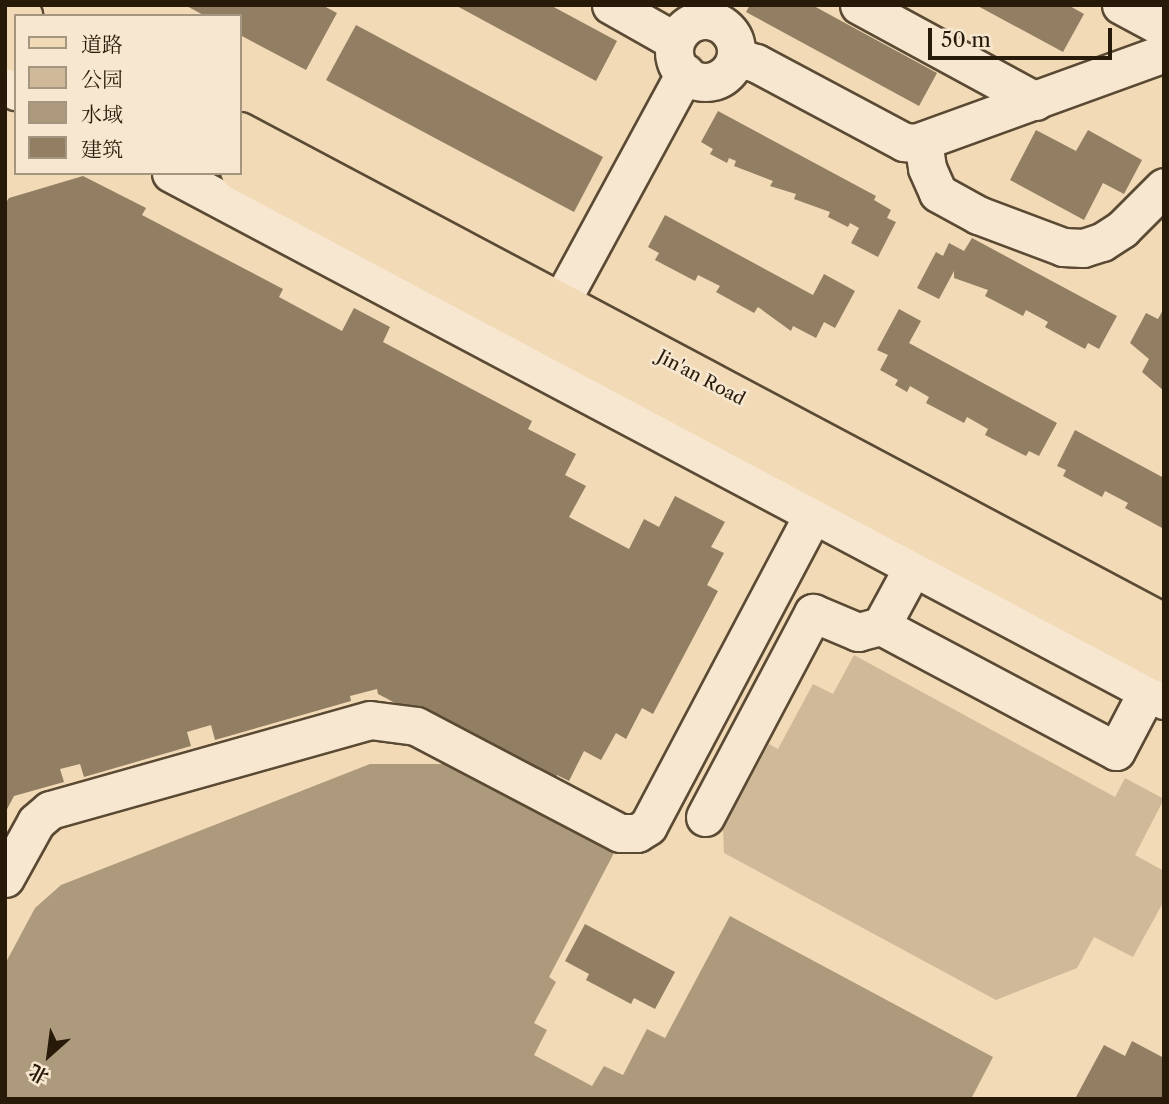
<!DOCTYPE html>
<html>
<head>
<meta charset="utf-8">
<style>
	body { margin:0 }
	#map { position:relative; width:1169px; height:1104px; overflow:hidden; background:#f2dab6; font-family:"Libre Caslon Text","Noto Serif SC",serif }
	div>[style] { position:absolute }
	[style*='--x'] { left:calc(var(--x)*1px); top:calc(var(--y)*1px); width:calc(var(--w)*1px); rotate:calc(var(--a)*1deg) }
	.green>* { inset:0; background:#cfb999 }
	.water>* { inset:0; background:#ad997b }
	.building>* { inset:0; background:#917e63 }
	.roads { filter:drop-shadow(2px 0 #5a4a34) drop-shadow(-2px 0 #5a4a34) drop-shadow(0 2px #5a4a34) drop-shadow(0 -2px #5a4a34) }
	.minor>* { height:37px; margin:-18.5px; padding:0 18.5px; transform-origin:18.5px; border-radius:18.5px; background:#f7e7d0 }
	.minor>.ring { margin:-18.5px; padding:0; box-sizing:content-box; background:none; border:37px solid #f7e7d0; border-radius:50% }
	.major>* { height:38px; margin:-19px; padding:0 19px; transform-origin:19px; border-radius:19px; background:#f2dab6 }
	span { translate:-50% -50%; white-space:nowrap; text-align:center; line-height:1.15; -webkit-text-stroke:5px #f7e7d0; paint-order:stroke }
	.street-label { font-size:18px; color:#271a09 }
	.frame { position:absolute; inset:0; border:7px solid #271a09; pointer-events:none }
	.legend { position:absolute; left:14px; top:14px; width:228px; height:161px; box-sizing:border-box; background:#f7e7d0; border:2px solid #a49580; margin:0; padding:9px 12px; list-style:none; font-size:21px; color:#271a09 }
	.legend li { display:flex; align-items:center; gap:14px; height:35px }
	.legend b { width:35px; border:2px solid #a49580 }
	.north { position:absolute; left:14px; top:1020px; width:70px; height:70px; -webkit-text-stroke:5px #f7e7d0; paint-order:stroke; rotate:208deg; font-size:19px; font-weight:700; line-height:28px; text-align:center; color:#271a09 }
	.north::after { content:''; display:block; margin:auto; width:24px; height:32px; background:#271a09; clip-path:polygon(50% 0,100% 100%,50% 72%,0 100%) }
	.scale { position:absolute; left:928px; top:28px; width:184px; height:32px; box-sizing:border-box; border:4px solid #271a09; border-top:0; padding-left:9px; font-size:21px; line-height:24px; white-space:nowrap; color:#271a09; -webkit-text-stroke:5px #f7e7d0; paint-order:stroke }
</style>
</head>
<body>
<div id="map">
	<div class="green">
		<div style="clip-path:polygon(854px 655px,1115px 797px,1125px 778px,1164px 799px,1135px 855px,1164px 871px,1164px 901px,1133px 957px,1094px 937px,1077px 968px,996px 1000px,724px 853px,723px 828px,769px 744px,778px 749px,813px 684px,833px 694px)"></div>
	</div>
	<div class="water">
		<div style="clip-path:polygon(370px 764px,447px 764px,614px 853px,549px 977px,556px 982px,534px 1023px,547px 1030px,534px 1055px,592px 1086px,604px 1066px,623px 1075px,647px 1029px,665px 1038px,730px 916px,993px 1057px,971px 1099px,5px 1099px,5px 964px,35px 908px,61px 885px)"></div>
	</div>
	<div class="building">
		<div style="clip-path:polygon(185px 5px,322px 5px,337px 13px,306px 70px,240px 35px,240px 16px,205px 16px)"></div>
		<div style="clip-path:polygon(455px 5px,550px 5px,617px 41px,596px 81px)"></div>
		<div style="clip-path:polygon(750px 5px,812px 5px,937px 73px,919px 106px,746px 12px)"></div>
		<div style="clip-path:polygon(976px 5px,1068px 5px,1084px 14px,1063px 52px)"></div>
		<div style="clip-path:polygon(356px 25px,603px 157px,574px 212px,326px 80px)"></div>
		<div style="clip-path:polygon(718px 111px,876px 196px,874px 200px,891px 210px,887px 218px,896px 222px,878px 257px,851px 243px,859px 228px,850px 223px,848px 227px,828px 217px,830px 212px,794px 199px,796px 194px,770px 186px,773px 181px,734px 166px,736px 161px,729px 158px,727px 163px,710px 154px,713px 149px,701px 142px)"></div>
		<div style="clip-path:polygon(1036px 130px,1076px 151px,1088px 130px,1142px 160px,1124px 194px,1103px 183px,1084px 220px,1010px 180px)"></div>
		<div style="clip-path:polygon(83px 176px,146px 208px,142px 215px,283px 289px,279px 297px,342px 331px,354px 308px,390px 327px,383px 342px,532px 421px,528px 429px,576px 454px,565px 475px,586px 486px,569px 517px,629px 549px,644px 519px,659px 527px,675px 496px,725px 522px,711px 547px,724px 553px,707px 585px,718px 591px,653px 714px,642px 708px,626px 739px,616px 733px,601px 760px,584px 751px,569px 781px,557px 775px,552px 785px,378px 694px,377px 689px,350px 696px,351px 701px,215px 740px,211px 725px,187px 732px,191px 746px,84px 777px,80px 764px,60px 769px,64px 782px,14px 796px,5px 813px,5px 204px,9px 198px)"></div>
		<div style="clip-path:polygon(665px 215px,813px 295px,824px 274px,855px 291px,835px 328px,824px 322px,816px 338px,793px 326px,791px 331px,758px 307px,754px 313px,716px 292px,720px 286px,698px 275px,695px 281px,655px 260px,659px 253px,648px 247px)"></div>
		<div style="clip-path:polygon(972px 238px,1117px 316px,1099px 349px,1088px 343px,1085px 349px,1045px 327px,1048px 322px,1026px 310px,1023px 316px,985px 296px,988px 290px,954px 278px,954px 271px,939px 299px,917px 288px,936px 252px,943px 256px,949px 243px,964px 251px)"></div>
		<div style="clip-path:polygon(1164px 308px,1164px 391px,1142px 372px,1149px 359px,1130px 343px,1146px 313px,1158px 319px)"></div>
		<div style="clip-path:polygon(899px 309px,921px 321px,909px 343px,1057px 423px,1039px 456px,1029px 451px,1026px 456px,985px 435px,988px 429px,967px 417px,964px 423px,926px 403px,929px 397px,910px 386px,907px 392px,895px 385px,898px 380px,880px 370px,888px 355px,877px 350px)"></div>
		<div style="clip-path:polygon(1075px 430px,1164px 478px,1164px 529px,1125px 508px,1128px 503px,1105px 491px,1102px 497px,1063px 476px,1066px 470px,1057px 466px)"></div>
		<div style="clip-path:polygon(585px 924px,675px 972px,655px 1009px,634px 998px,631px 1004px,586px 980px,589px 974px,565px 961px)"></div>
		<div style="clip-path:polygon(1132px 1041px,1164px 1058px,1164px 1099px,1076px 1097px,1104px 1045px,1125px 1056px)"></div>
	</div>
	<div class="roads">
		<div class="minor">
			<div style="--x:611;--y:5;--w:73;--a:29.4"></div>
			<div style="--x:859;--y:5;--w:201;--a:28.5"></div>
			<div style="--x:1121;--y:5;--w:49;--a:28.1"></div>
			<div class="ring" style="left:674px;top:20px;width:25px;height:25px"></div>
			<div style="--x:736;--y:57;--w:21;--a:17"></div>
			<div style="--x:756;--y:63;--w:168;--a:28.1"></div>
			<div style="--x:904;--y:142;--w:12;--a:5"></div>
			<div style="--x:916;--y:143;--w:264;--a:-19.9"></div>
			<div style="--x:5;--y:85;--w:13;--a:29"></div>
			<div style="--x:923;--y:142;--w:26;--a:81"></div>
			<div style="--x:927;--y:168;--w:27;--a:66"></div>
			<div style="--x:938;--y:193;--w:46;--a:28.8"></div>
			<div style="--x:978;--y:215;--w:91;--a:20.6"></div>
			<div style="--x:1063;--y:247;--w:20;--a:3"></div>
			<div style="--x:1083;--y:248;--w:20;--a:-18"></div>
			<div style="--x:1102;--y:242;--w:24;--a:-33"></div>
			<div style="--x:1122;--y:229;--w:59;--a:-45"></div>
			<div style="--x:171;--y:173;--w:1124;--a:27.96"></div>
			<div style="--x:560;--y:303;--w:262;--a:-61.5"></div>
			<div style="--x:913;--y:567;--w:67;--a:118.5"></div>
			<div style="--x:881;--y:626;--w:266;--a:28"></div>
			<div style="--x:1116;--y:751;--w:67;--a:-62.3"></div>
			<div style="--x:705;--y:817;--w:231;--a:-62.1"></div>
			<div style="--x:813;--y:613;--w:49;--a:22.9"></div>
			<div style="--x:858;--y:632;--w:24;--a:-15"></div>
			<div style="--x:5;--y:878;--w:64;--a:-61"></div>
			<div style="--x:36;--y:822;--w:18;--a:-41"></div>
			<div style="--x:50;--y:810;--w:332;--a:-15.7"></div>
			<div style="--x:370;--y:720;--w:46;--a:7.4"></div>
			<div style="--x:416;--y:726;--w:230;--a:27.7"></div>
			<div style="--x:620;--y:833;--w:17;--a:0"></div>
			<div style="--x:637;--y:833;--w:13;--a:-32"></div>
			<div style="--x:648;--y:826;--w:353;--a:-62.1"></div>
		</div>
		<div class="major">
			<div style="--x:5;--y:6;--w:21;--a:29"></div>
			<div style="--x:5;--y:46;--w:13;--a:29"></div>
			<div style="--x:240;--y:132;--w:1046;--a:27.99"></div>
			<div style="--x:240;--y:171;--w:1047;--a:28.03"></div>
		</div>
	</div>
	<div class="street-label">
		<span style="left:701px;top:378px;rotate:28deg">Jin'an Road</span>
	</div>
	<div class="frame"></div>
	<ul class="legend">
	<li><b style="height:9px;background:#f2dab6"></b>道路</li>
	<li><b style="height:19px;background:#cfb999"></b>公园</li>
	<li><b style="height:19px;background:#ad997b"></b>水域</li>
	<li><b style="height:19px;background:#917e63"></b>建筑</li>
	</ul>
	<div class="north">北</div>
	<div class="scale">50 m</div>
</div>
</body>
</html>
